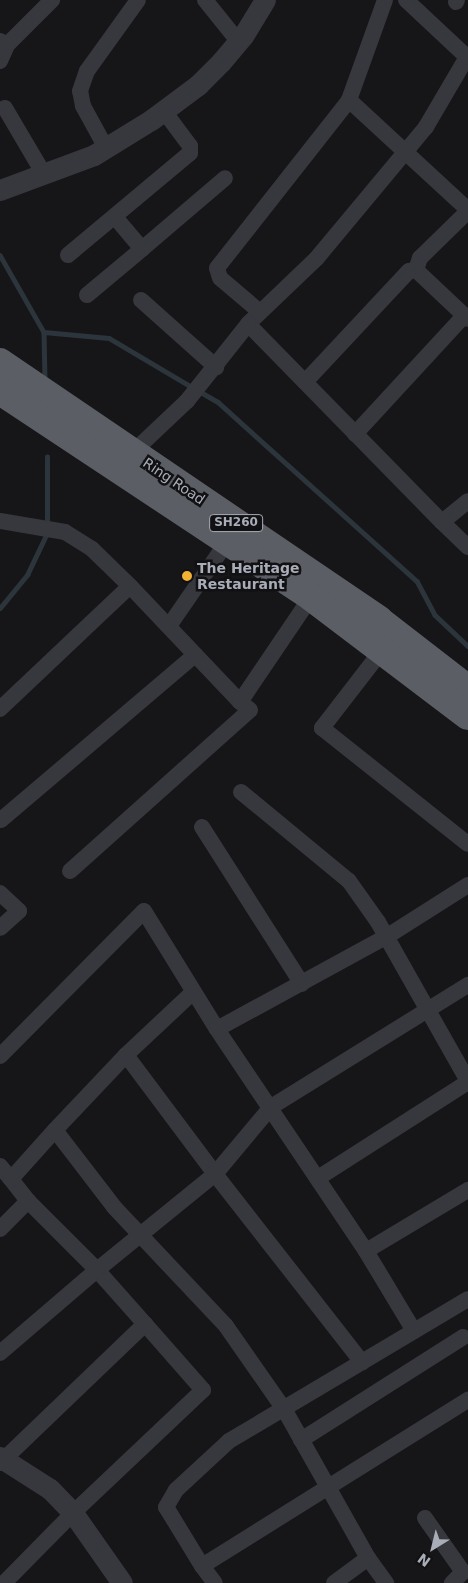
<!DOCTYPE html>
<html>
<head>
<meta charset="utf-8">
<style>
	body { margin:0 }
	#map { position:relative; width:468px; height:1583px; overflow:hidden; background:#161618; font-family:"DejaVu Sans",sans-serif }
	div>[style] { position:absolute }
	[style*='--x'] { left:calc(var(--x)*1px); top:calc(var(--y)*1px); width:calc(var(--w)*1px); rotate:calc(var(--a)*1deg) }
	.stream>* { height:4.5px; margin:-2.25px; padding:0 2.25px; transform-origin:2.25px; border-radius:2.25px; background:#2c353c }
	.minor>* { height:16px; margin:-8px; padding:0 8px; transform-origin:8px; border-radius:8px; background:#37383d }
	.tertiary>* { height:21px; margin:-10.5px; padding:0 10.5px; transform-origin:10.5px; border-radius:10.5px; background:#37383d }
	.trunk>* { height:28px; margin:-14px; padding:0 14px; transform-origin:14px; border-radius:14px; background:#5b5e65 }
	.dots>* { width:14px; height:14px; translate:-50% -50%; box-sizing:border-box; border:2px solid #111113; border-radius:50% }
	span { translate:-50% -50%; white-space:nowrap; text-align:center; line-height:1.15; -webkit-text-stroke:5px #111113; paint-order:stroke }
	.shield-label span { padding:1px 4px; background:#111113; border:1px solid; border-radius:4px; -webkit-text-stroke-width:0 }
	.shield-label { font-size:12px; color:#a8adb8; font-weight:700 }
	.street-label { font-size:14px; color:#a8adb8 }
	.poi-label { font-size:14px; color:#a8adb8; font-weight:700 }
	.left { translate:0 -50%; text-align:left }
	.north { position:absolute; left:408px; top:1523px; width:50px; height:50px; -webkit-text-stroke:4px #111113; paint-order:stroke; rotate:216deg; font-size:14px; font-weight:700; line-height:20px; text-align:center; color:#a8adb8 }
	.north::after { content:''; display:block; margin:auto; width:18px; height:22px; background:#a8adb8; clip-path:polygon(50% 0,100% 100%,50% 72%,0 100%) }
</style>
</head>
<body>
<div id="map">
	<div class="stream">
		<div style="--x:0;--y:255;--w:89;--a:60.3"></div>
		<div style="--x:44;--y:332;--w:65;--a:5.3"></div>
		<div style="--x:109;--y:338;--w:96;--a:30.6"></div>
		<div style="--x:44;--y:332;--w:49;--a:88.8"></div>
		<div style="--x:199;--y:391;--w:22;--a:30"></div>
		<div style="--x:218;--y:402;--w:268;--a:42"></div>
		<div style="--x:417;--y:581;--w:38;--a:62"></div>
		<div style="--x:435;--y:615;--w:45;--a:43.2"></div>
		<div style="--x:47;--y:526;--w:69;--a:-90"></div>
		<div style="--x:0;--y:608;--w:43;--a:-50.7"></div>
		<div style="--x:27;--y:575;--w:47;--a:-64.5"></div>
	</div>
	<div class="minor">
		<div style="--x:205;--y:0;--w:53;--a:51.2"></div>
		<div style="--x:406;--y:0;--w:83;--a:43.1"></div>
		<div style="--x:467;--y:57;--w:81;--a:120.4"></div>
		<div style="--x:426;--y:127;--w:170;--a:129.8"></div>
		<div style="--x:317;--y:258;--w:95;--a:136.3"></div>
		<div style="--x:248;--y:324;--w:277;--a:45.6"></div>
		<div style="--x:442;--y:522;--w:33;--a:-39"></div>
		<div style="--x:456;--y:2;--w:2;--a:-63"></div>
		<div style="--x:0;--y:41;--w:8;--a:30"></div>
		<div style="--x:7;--y:45;--w:64;--a:-45"></div>
		<div style="--x:0;--y:61;--w:17;--a:-66"></div>
		<div style="--x:349;--y:100;--w:162;--a:42.7"></div>
		<div style="--x:5;--y:108;--w:79;--a:59.5"></div>
		<div style="--x:106;--y:148;--w:48;--a:-118.7"></div>
		<div style="--x:83;--y:106;--w:15;--a:-101"></div>
		<div style="--x:80;--y:91;--w:21;--a:-71"></div>
		<div style="--x:87;--y:71;--w:87;--a:-54.3"></div>
		<div style="--x:142;--y:249;--w:109;--a:-40.5"></div>
		<div style="--x:68;--y:255;--w:159;--a:-39.9"></div>
		<div style="--x:190;--y:153;--w:7;--a:-90"></div>
		<div style="--x:190;--y:146;--w:44;--a:-126.6"></div>
		<div style="--x:416;--y:270;--w:13;--a:-72"></div>
		<div style="--x:420;--y:258;--w:67;--a:-44.4"></div>
		<div style="--x:416;--y:270;--w:71;--a:43.3"></div>
		<div style="--x:87;--y:295;--w:72;--a:-39.9"></div>
		<div style="--x:142;--y:249;--w:42;--a:-130.2"></div>
		<div style="--x:141;--y:300;--w:101;--a:41.8"></div>
		<div style="--x:260;--y:312;--w:52;--a:-139.6"></div>
		<div style="--x:220;--y:278;--w:10;--a:-107"></div>
		<div style="--x:217;--y:268;--w:214;--a:-51.8"></div>
		<div style="--x:349;--y:100;--w:106;--a:-70.2"></div>
		<div style="--x:305;--y:382;--w:152;--a:-46.9"></div>
		<div style="--x:409;--y:271;--w:7;--a:-8"></div>
		<div style="--x:355;--y:434;--w:161;--a:-47.3"></div>
		<div style="--x:132;--y:453;--w:76;--a:-43.4"></div>
		<div style="--x:187;--y:401;--w:98;--a:-51.6"></div>
		<div style="--x:0;--y:521;--w:66;--a:9.6"></div>
		<div style="--x:65;--y:532;--w:32;--a:32"></div>
		<div style="--x:92;--y:549;--w:53;--a:44.2"></div>
		<div style="--x:130;--y:586;--w:179;--a:136.6"></div>
		<div style="--x:442;--y:522;--w:36;--a:44"></div>
		<div style="--x:130;--y:586;--w:160;--a:46.5"></div>
		<div style="--x:169;--y:626;--w:102;--a:-55.4"></div>
		<div style="--x:383;--y:649;--w:100;--a:127.7"></div>
		<div style="--x:322;--y:728;--w:186;--a:38.5"></div>
		<div style="--x:241;--y:792;--w:140;--a:39.5"></div>
		<div style="--x:349;--y:881;--w:50;--a:54.7"></div>
		<div style="--x:378;--y:922;--w:183;--a:60.5"></div>
		<div style="--x:1;--y:820;--w:255;--a:-40.4"></div>
		<div style="--x:202;--y:827;--w:186;--a:57.5"></div>
		<div style="--x:70;--y:871;--w:241;--a:-41.8"></div>
		<div style="--x:250;--y:710;--w:13;--a:-141"></div>
		<div style="--x:240;--y:702;--w:127;--a:-55.9"></div>
		<div style="--x:0;--y:893;--w:26;--a:43"></div>
		<div style="--x:19;--y:911;--w:25;--a:138"></div>
		<div style="--x:126;--y:1055;--w:92;--a:-43.2"></div>
		<div style="--x:0;--y:1056;--w:204;--a:-45.2"></div>
		<div style="--x:144;--y:911;--w:139;--a:58.3"></div>
		<div style="--x:55;--y:1130;--w:103;--a:-46.6"></div>
		<div style="--x:126;--y:1055;--w:149;--a:53.2"></div>
		<div style="--x:215;--y:1174;--w:239;--a:52"></div>
		<div style="--x:362;--y:1362;--w:155;--a:149.3"></div>
		<div style="--x:229;--y:1441;--w:72;--a:137.2"></div>
		<div style="--x:176;--y:1490;--w:20;--a:120"></div>
		<div style="--x:166;--y:1507;--w:69;--a:58.6"></div>
		<div style="--x:202;--y:1566;--w:314;--a:-32"></div>
		<div style="--x:0;--y:1166;--w:17;--a:50"></div>
		<div style="--x:318;--y:1178;--w:178;--a:-32.6"></div>
		<div style="--x:0;--y:1229;--w:40;--a:-45"></div>
		<div style="--x:366;--y:1251;--w:119;--a:-30.9"></div>
		<div style="--x:145;--y:1324;--w:72;--a:-131.6"></div>
		<div style="--x:97;--y:1270;--w:152;--a:-39.1"></div>
		<div style="--x:215;--y:1174;--w:87;--a:-50.1"></div>
		<div style="--x:271;--y:1107;--w:232;--a:-31.8"></div>
		<div style="--x:414;--y:1331;--w:93;--a:-121"></div>
		<div style="--x:366;--y:1251;--w:267;--a:-123.9"></div>
		<div style="--x:217;--y:1029;--w:192;--a:-28.6"></div>
		<div style="--x:386;--y:937;--w:97;--a:-32.4"></div>
		<div style="--x:0;--y:1353;--w:128;--a:-40.6"></div>
		<div style="--x:97;--y:1270;--w:98;--a:-135"></div>
		<div style="--x:28;--y:1201;--w:28;--a:-128"></div>
		<div style="--x:11;--y:1179;--w:66;--a:-48.1"></div>
		<div style="--x:55;--y:1130;--w:97;--a:52.5"></div>
		<div style="--x:114;--y:1207;--w:163;--a:46.7"></div>
		<div style="--x:226;--y:1326;--w:101;--a:55.1"></div>
		<div style="--x:284;--y:1409;--w:171;--a:60.6"></div>
		<div style="--x:368;--y:1558;--w:42;--a:143.7"></div>
		<div style="--x:362;--y:1362;--w:123;--a:-30.7"></div>
		<div style="--x:301;--y:1440;--w:192;--a:-32.4"></div>
		<div style="--x:0;--y:1463;--w:201;--a:-43.8"></div>
		<div style="--x:145;--y:1324;--w:88;--a:48.7"></div>
		<div style="--x:203;--y:1390;--w:179;--a:136.6"></div>
		<div style="--x:73;--y:1513;--w:98;--a:134.6"></div>
		<div style="--x:425;--y:1518;--w:66;--a:54.9"></div>
		<div style="--x:463;--y:1572;--w:16;--a:135"></div>
		<div style="--x:368;--y:1558;--w:31;--a:54"></div>
		<div style="--x:202;--y:1566;--w:21;--a:53"></div>
	</div>
	<div class="tertiary">
		<div style="--x:0;--y:190;--w:100;--a:-20.4"></div>
		<div style="--x:94;--y:155;--w:67;--a:-31.6"></div>
		<div style="--x:151;--y:120;--w:59;--a:-36.7"></div>
		<div style="--x:198;--y:85;--w:33;--a:-45"></div>
		<div style="--x:221;--y:62;--w:34;--a:-50"></div>
		<div style="--x:243;--y:36;--w:42;--a:-58.6"></div>
		<div style="--x:0;--y:1457;--w:59;--a:32.6"></div>
		<div style="--x:50;--y:1489;--w:33;--a:46"></div>
		<div style="--x:73;--y:1513;--w:85;--a:55"></div>
	</div>
	<div class="trunk">
		<div style="--x:0;--y:362;--w:458;--a:34.2"></div>
		<div style="--x:379;--y:620;--w:113;--a:37.8"></div>
		<div style="--x:0;--y:391;--w:373;--a:33.5"></div>
		<div style="--x:311;--y:597;--w:197;--a:37.2"></div>
	</div>
	<div class="dots">
		<div style="left:187px;top:576px;background:#f2b134"></div>
	</div>
	<div class="shield-label">
		<span style="left:236px;top:523px">SH260</span>
	</div>
	<div class="street-label">
		<span style="left:174px;top:481px;rotate:34deg">Ring Road</span>
	</div>
	<div class="poi-label">
		<span class="left" style="left:197px;top:576px">The Heritage<br>Restaurant</span>
	</div>
	<div class="north">N</div>
</div>
</body>
</html>
